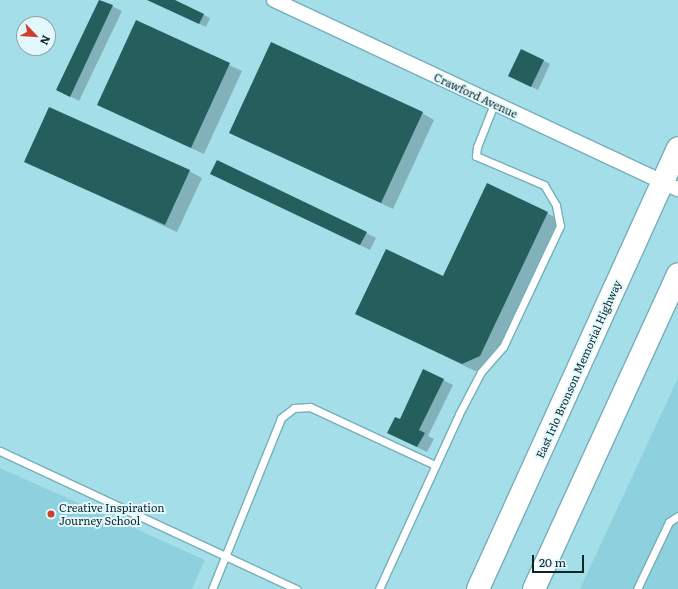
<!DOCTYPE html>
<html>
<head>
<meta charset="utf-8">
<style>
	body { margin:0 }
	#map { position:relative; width:678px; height:589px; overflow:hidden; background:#a4dee9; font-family:Literata,serif }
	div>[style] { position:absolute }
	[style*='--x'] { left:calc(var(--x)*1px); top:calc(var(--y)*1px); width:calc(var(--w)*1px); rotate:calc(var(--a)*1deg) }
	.built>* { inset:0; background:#8ed1de }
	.shadow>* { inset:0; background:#0003 }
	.building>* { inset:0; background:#245f5d }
	.roads { filter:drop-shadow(1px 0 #76aeb9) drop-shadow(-1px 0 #76aeb9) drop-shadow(0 1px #76aeb9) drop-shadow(0 -1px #76aeb9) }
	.lane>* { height:7px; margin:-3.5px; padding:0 3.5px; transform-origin:3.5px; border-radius:3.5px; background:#fff }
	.street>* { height:14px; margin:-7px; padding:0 7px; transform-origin:7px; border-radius:7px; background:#fff }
	.highway>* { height:22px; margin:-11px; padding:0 11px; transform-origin:11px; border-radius:11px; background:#fff }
	.dots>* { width:11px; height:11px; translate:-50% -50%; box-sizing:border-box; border:2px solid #e2f8fd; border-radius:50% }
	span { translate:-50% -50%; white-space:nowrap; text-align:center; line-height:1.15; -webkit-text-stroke:4px #e2f8fd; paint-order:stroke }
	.street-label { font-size:11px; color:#0d2529 }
	.poi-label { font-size:11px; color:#0d2529 }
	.left { translate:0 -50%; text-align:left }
	.north { position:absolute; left:16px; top:16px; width:40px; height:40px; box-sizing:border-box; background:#e2f8fd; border:1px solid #8da4a8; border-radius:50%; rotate:115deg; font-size:11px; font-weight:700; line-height:16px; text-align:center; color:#0d2529 }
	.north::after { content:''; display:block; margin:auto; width:14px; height:18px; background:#cd412c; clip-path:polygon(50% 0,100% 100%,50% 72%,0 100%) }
	.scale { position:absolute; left:532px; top:555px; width:52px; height:18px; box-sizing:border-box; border:2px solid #0d2529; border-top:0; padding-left:5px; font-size:12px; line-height:14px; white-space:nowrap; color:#0d2529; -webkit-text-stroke:3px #e2f8fd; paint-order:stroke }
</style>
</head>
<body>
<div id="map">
	<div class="built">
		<div style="clip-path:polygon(678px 378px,678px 589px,580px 589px)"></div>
		<div style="clip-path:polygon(0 468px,205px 560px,192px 589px,0 589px)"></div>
	</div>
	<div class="shadow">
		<div style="clip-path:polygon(100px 0,122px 11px,79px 101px,58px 90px)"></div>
		<div style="clip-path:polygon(148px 0,173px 0,210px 18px,206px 27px)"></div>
		<div style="clip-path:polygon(137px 22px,242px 71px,204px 154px,111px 111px)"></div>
		<div style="clip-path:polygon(522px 50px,550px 64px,538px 90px,515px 79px)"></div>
		<div style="clip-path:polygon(422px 113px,434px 120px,393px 209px,230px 132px)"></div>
		<div style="clip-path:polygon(25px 161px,189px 171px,202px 178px,177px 232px)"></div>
		<div style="clip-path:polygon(221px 179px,366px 233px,376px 238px,370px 250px)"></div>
		<div style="clip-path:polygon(547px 213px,560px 220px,492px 363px,475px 371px,357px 313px,443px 278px)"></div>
		<div style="clip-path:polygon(443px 380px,453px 385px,428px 436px,434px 439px,427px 452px,398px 438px,400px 420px)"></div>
	</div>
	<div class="building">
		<div style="clip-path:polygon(99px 0,113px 5px,70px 97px,56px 90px)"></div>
		<div style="clip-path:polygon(147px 0,175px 0,204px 14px,199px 24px)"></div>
		<div style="clip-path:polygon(136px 20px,230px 63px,191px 148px,97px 105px)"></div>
		<div style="clip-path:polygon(271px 42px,423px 112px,381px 203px,229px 133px)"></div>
		<div style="clip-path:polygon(521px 49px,544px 60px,531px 87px,508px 76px)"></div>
		<div style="clip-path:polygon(49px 107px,190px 170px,165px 225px,24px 162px)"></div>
		<div style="clip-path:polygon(217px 160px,367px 232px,360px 245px,210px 174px)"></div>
		<div style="clip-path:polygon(487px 183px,548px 212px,480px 356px,462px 364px,355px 314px,386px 249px,443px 276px)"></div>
		<div style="clip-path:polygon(423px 369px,444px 379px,419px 430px,425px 433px,417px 447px,387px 433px,395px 417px,400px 419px)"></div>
	</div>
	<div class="roads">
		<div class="lane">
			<div style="--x:0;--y:451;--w:327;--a:25"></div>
			<div style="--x:212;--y:589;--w:184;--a:-68"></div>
			<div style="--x:281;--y:418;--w:16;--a:-38"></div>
			<div style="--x:294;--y:408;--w:16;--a:-4"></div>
			<div style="--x:310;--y:407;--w:138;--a:24.9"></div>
			<div style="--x:379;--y:589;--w:192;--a:-65.4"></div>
			<div style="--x:459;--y:414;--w:47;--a:-62.4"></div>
			<div style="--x:481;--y:372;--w:33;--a:-49"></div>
			<div style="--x:503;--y:347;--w:134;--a:-64.8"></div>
			<div style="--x:560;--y:226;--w:21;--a:-101"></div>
			<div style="--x:556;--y:205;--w:23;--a:-121"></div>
			<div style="--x:544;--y:185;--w:74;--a:-156.9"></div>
			<div style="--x:476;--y:156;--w:9;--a:-84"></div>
			<div style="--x:477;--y:147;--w:46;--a:-68.4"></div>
			<div style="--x:637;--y:589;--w:74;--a:-64.5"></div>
			<div style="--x:669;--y:522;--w:11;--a:-34"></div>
		</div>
		<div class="street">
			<div style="--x:274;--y:0;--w:446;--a:25.1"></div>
		</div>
		<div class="highway">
			<div style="--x:478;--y:589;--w:484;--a:-65.6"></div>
			<div style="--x:534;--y:589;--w:346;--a:-65.4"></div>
		</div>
	</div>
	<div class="dots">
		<div style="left:51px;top:514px;background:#cd412c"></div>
	</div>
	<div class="street-label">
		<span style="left:476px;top:95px;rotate:25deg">Crawford Avenue</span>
		<span style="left:578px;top:369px;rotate:-66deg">East Irlo Bronson Memorial Highway</span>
	</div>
	<div class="poi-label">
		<span class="left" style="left:59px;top:514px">Creative Inspiration<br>Journey School</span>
	</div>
	<div class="north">N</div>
	<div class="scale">20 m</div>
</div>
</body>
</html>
